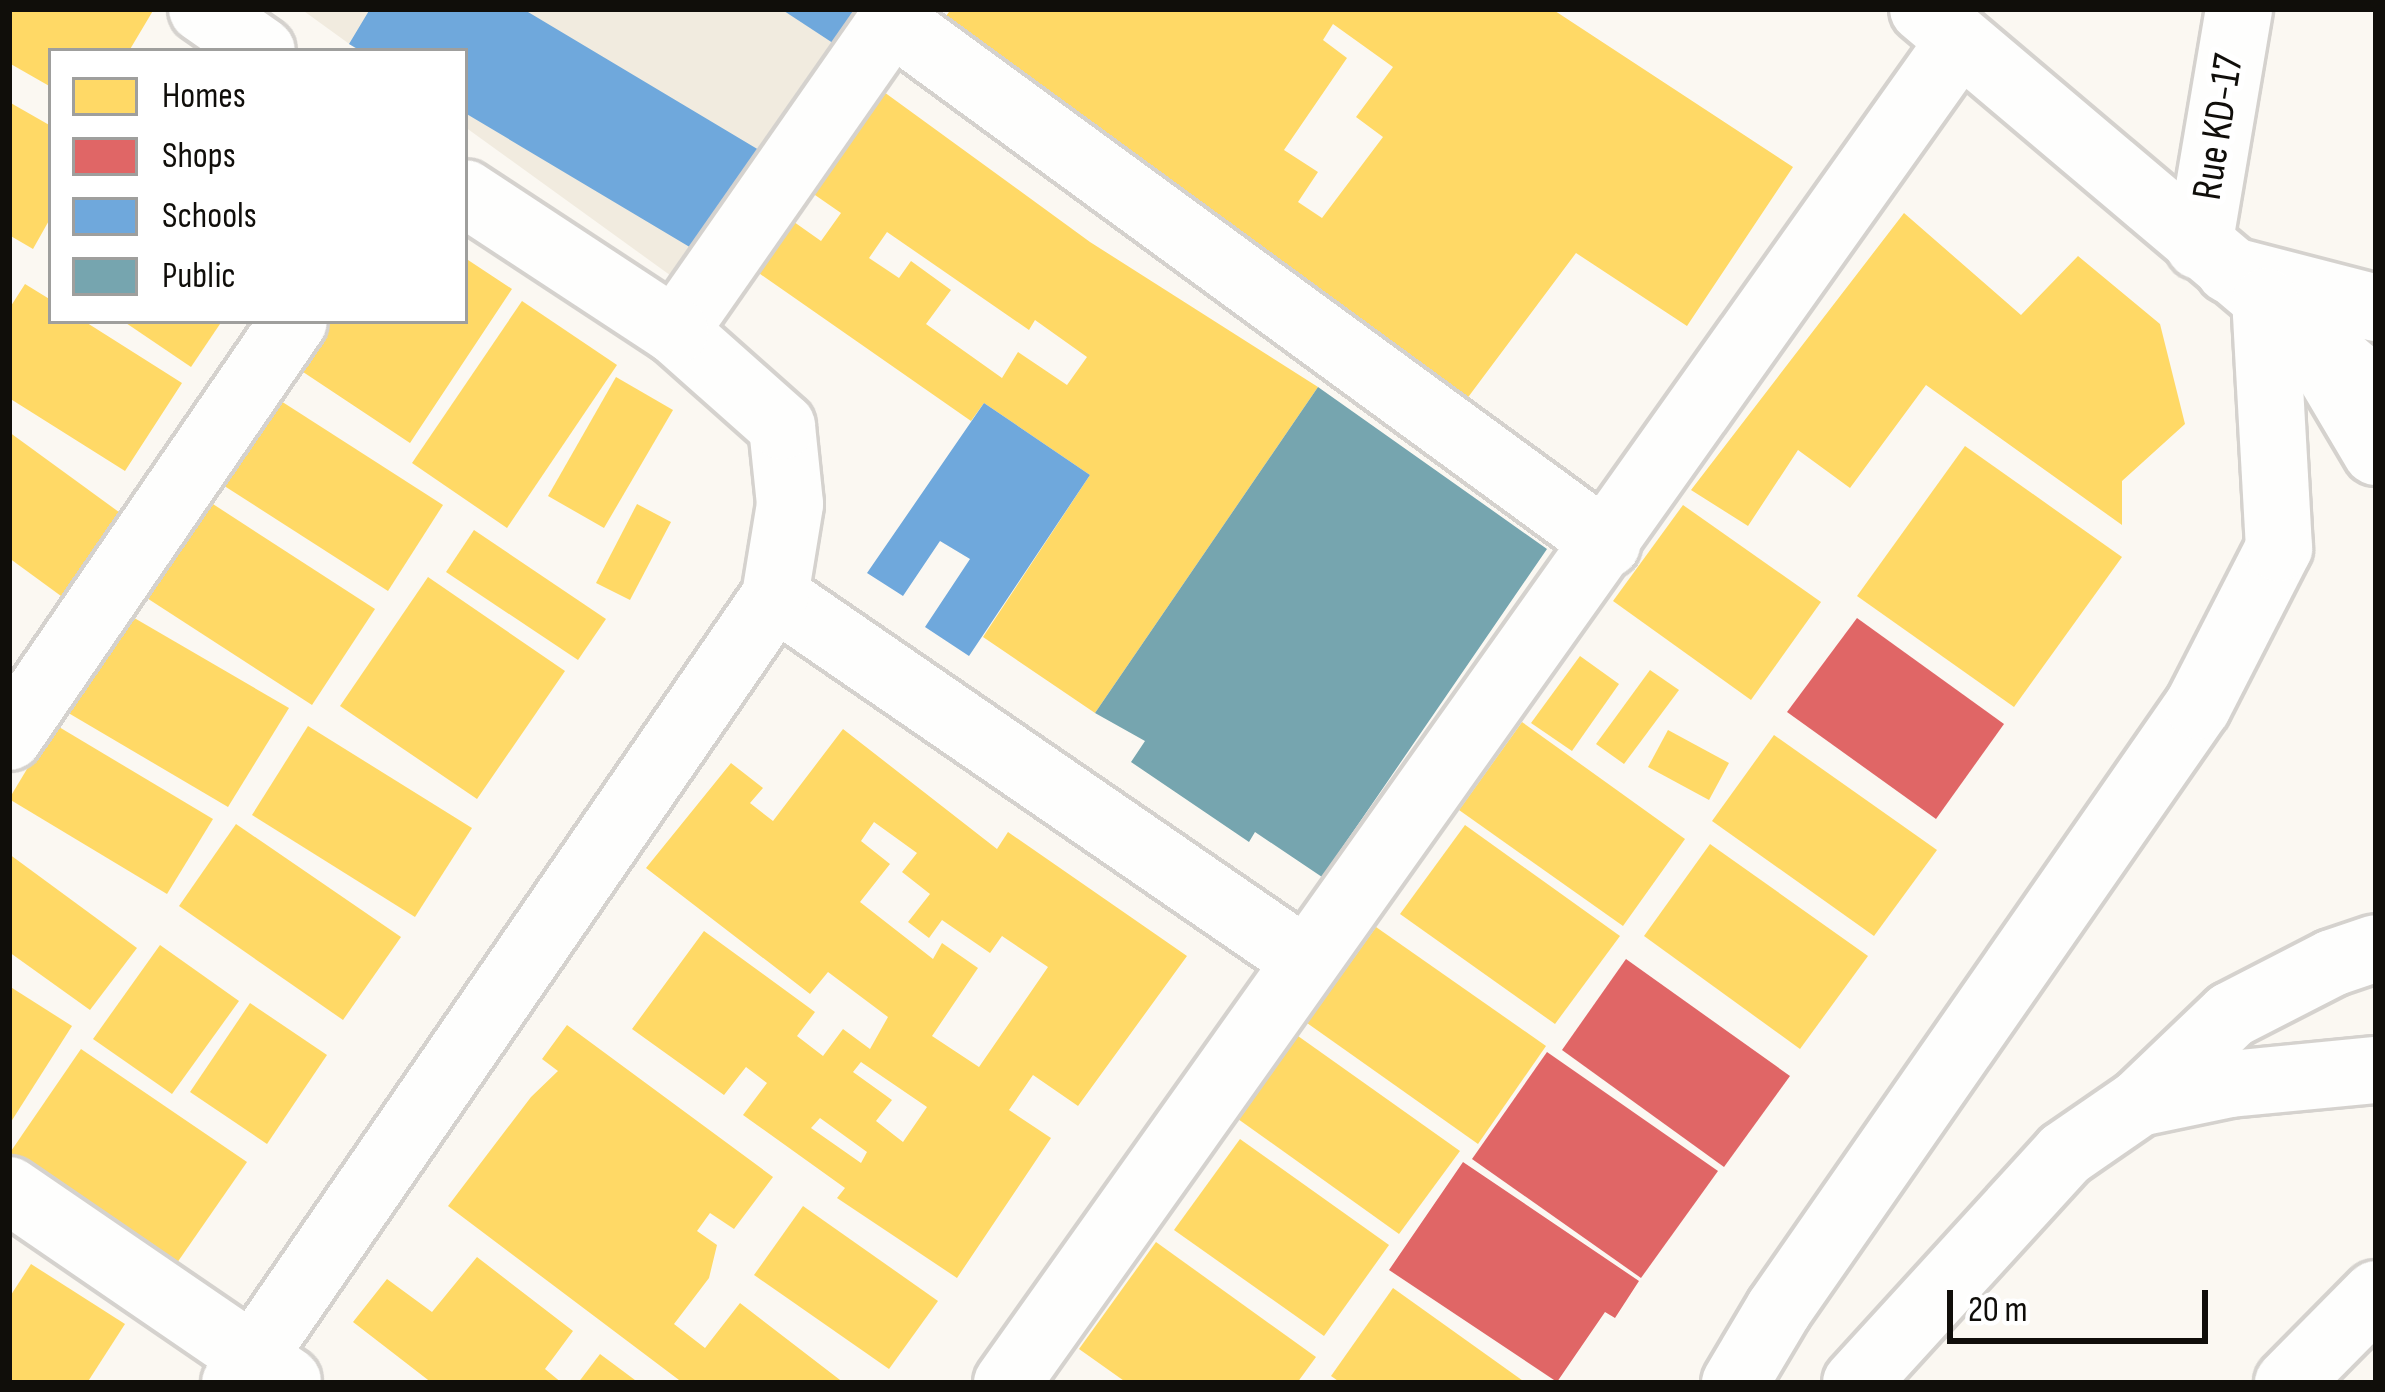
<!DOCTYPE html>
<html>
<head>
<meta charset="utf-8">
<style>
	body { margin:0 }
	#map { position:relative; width:2385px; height:1392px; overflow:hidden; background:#fbf8f2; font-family:"Sofia Sans Condensed",sans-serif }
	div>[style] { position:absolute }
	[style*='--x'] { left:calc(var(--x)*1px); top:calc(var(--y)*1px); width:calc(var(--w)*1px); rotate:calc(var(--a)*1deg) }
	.built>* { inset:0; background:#f1ebdf }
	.homes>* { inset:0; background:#ffd966 }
	.shops>* { inset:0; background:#e06666 }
	.schools>* { inset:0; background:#6fa8dc }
	.public>* { inset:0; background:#76a5af }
	.roads { filter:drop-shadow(3px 0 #d5d2ce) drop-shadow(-3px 0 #d5d2ce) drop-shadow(0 3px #d5d2ce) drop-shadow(0 -3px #d5d2ce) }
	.minor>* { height:66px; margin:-33px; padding:0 33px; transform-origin:33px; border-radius:33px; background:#fefefd }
	.tertiary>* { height:66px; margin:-33px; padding:0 33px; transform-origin:33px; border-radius:33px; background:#fefefd }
	.primary>* { height:66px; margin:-33px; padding:0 33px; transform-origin:33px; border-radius:33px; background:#fefefd }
	.trunk>* { height:66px; margin:-33px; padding:0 33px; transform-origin:33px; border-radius:33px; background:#fefefd }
	span { translate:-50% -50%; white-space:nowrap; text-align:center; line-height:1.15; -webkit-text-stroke:12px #fff; paint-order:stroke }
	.street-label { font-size:42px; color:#100e0a }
	.frame { position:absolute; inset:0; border:12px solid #100e0a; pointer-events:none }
	.legend { position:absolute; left:48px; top:48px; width:420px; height:276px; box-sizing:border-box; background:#fff; border:3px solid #9f9f9d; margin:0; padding:15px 21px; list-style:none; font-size:36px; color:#100e0a }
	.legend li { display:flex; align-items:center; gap:24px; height:60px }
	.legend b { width:60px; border:3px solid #9f9f9d }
	.scale { position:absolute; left:1947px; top:1290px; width:261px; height:54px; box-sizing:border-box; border:6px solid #100e0a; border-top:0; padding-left:15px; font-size:36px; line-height:42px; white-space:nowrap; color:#100e0a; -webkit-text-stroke:9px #fff; paint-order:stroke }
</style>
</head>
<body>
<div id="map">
	<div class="built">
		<div style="clip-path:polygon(301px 9px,863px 9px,674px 278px,465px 127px,465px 51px,359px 51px)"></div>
	</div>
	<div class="homes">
		<div style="clip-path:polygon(9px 9px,154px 9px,129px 51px,51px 51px,51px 87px,9px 63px)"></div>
		<div style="clip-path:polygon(evenodd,951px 9px,1552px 9px,1793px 167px,1687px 326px,1576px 253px,1460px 408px,935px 32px,951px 9px,1333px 24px,1393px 67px,1356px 117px,1383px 137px,1322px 218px,1298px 202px,1318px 172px,1284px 150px,1347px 58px,1323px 40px,1333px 24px)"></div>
		<div style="clip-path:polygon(evenodd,873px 84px,1090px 242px,1318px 387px,1095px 713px,983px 637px,1090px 475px,984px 403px,971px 421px,753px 269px,787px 217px,821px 241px,841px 213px,802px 186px,873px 84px,887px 232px,1029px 330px,1035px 320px,1087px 357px,1067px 385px,1018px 352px,1002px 378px,926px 324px,951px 290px,911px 261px,899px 278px,869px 258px,887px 232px)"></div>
		<div style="clip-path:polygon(9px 102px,51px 126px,51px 217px,33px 249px,9px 235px)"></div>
		<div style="clip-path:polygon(1904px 213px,2021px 315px,2078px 256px,2160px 324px,2185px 424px,2122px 481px,2122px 525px,1926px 385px,1850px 488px,1798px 450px,1748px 526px,1691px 490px)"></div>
		<div style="clip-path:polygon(465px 258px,512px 289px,410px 443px,288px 362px,315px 321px,465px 321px)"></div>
		<div style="clip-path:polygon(25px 284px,51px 300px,51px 321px,84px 321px,182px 383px,125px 471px,9px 398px,9px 309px)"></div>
		<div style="clip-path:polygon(522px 301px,617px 365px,507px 528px,412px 463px)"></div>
		<div style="clip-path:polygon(123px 321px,222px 321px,191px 367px)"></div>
		<div style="clip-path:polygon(616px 377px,673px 410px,604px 528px,548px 496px)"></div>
		<div style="clip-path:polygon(270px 394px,443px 505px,388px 591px,215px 480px)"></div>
		<div style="clip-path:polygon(9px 432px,123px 515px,61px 596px,9px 558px)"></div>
		<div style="clip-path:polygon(1965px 446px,2122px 557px,2014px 707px,1857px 596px)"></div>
		<div style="clip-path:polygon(199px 495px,375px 609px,312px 705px,136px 591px)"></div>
		<div style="clip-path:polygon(637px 504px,671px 522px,630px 600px,596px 583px)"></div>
		<div style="clip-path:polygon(1683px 505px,1821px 602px,1751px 700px,1613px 601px)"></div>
		<div style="clip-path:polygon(474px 530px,606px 619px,578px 660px,446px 572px)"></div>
		<div style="clip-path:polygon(428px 577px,565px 671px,477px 799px,340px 706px)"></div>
		<div style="clip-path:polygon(124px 612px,289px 708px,228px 807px,65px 711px)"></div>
		<div style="clip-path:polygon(1580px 656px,1619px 684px,1572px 751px,1531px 723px)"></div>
		<div style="clip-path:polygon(1650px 670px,1679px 690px,1624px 764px,1596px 744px)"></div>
		<div style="clip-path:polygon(1522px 722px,1685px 839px,1623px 926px,1459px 810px)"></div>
		<div style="clip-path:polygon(54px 724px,213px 819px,167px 894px,9px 799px)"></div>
		<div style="clip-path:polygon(308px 726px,472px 828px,415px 917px,252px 815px)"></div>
		<div style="clip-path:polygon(evenodd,843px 729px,997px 849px,1008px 832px,1187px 956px,1078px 1106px,1033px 1075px,1009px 1110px,1051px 1138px,957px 1278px,837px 1198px,845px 1188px,743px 1115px,767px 1083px,746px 1067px,724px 1095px,632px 1029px,704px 931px,815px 1012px,797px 1036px,823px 1056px,843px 1029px,870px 1049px,888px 1017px,828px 972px,810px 994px,646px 868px,731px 763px,763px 788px,750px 803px,773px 821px,843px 729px,874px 822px,917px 853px,902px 872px,930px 894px,908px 922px,929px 938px,942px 920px,990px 953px,1002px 936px,1048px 967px,979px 1067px,932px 1036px,978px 968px,942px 943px,933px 959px,860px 902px,890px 864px,861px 841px,874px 822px,843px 729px,861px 1062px,927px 1107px,903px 1142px,876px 1121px,892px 1100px,853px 1072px,861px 1062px,843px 729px,820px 1118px,867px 1152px,861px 1163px,811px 1128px,820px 1118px)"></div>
		<div style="clip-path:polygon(1668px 730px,1729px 763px,1709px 800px,1648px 767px)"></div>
		<div style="clip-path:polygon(1774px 735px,1937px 850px,1874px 936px,1712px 821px)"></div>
		<div style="clip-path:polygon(236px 824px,401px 937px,343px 1020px,179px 906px)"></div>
		<div style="clip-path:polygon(1465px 825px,1620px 936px,1555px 1024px,1400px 914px)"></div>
		<div style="clip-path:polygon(1710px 844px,1868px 956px,1800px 1049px,1644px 936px)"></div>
		<div style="clip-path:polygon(9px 854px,137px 948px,90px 1010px,9px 952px)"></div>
		<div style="clip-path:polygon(1376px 927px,1546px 1046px,1478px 1144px,1307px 1023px)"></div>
		<div style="clip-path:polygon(160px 945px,239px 1001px,172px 1094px,93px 1039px)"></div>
		<div style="clip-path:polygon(9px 986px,72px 1026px,9px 1125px)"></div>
		<div style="clip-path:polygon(250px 1003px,327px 1055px,267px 1144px,190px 1092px)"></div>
		<div style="clip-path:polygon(567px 1025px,773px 1177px,734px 1229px,710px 1213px,697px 1231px,717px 1245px,709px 1278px,674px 1324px,705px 1348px,740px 1303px,844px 1383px,683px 1383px,448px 1206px,531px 1097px,558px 1071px,542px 1059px)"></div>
		<div style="clip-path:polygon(1298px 1036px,1460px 1151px,1399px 1234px,1238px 1119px)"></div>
		<div style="clip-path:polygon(81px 1049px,247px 1162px,170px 1273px,9px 1163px,9px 1154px)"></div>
		<div style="clip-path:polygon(1240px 1139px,1389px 1245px,1324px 1336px,1174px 1230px)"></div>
		<div style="clip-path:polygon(803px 1206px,938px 1301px,889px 1369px,754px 1275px)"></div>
		<div style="clip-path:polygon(1156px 1242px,1316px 1357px,1297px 1383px,1127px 1383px,1079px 1349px)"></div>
		<div style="clip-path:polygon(477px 1257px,573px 1331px,545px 1369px,562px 1383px,432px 1383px,353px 1322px,387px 1279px,432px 1312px)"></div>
		<div style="clip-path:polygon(31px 1264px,125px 1324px,87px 1383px,9px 1383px,9px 1298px)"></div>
		<div style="clip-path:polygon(1393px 1288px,1526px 1383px,1341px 1383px,1331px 1376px)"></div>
		<div style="clip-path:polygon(600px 1354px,639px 1383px,578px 1383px)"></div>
	</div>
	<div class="shops">
		<div style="clip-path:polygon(1857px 618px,2004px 724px,1936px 819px,1787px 712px)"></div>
		<div style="clip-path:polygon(1626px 959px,1790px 1076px,1724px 1167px,1562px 1050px)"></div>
		<div style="clip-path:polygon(1547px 1052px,1718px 1171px,1641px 1278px,1472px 1159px)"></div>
		<div style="clip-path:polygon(1463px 1162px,1639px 1281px,1615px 1318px,1605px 1312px,1557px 1382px,1389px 1270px)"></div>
	</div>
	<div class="schools">
		<div style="clip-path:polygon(370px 9px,523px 9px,759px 150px,698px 252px,465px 113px,465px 51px,361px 51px,349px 44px)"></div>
		<div style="clip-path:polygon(781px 9px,868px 9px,842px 49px)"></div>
		<div style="clip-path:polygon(984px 403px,1090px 475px,969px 656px,925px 627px,970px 559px,940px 541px,903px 596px,867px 573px)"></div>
	</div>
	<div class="public">
		<div style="clip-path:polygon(1318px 387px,1547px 549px,1322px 877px,1255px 832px,1249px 842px,1131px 762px,1145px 741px,1095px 713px)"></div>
	</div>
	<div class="roads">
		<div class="minor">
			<div style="--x:202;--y:9;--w:73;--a:35"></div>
			<div style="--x:892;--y:21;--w:886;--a:36.18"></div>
			<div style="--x:2199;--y:246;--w:240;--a:-80.4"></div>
			<div style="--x:675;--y:331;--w:393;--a:-55.1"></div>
			<div style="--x:775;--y:596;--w:641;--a:34.51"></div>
			<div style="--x:9;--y:737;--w:504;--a:-55.59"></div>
			<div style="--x:9;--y:1190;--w:338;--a:34.4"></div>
			<div style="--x:235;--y:1383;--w:954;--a:-55.54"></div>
			<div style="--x:775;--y:596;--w:93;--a:-80.7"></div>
			<div style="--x:790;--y:504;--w:78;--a:-95.9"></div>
			<div style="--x:782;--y:426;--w:143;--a:-138.4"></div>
			<div style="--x:675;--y:331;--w:251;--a:-146.7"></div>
			<div style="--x:1007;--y:1383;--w:1642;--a:-54.62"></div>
		</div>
		<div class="tertiary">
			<div style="--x:1923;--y:9;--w:593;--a:40.21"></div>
			<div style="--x:2321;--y:359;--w:108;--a:59.4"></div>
		</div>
		<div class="primary">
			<div style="--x:2229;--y:270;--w:152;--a:14.5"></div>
			<div style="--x:2139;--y:1103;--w:93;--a:-11.8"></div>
			<div style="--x:2230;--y:1084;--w:147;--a:-5.5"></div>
			<div style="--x:1735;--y:1383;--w:86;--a:-59.3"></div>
			<div style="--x:1779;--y:1309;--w:734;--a:-55.21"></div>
			<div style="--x:2198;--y:706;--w:178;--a:-62.9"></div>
			<div style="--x:2279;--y:548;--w:247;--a:-93.2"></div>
			<div style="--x:1856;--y:1383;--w:310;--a:-47.6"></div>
			<div style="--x:2065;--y:1154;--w:90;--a:-34.6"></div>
			<div style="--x:2139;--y:1103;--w:127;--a:-43.7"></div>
			<div style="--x:2231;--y:1015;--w:114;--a:-27.2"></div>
			<div style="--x:2332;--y:963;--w:46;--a:-18.8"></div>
		</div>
		<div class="trunk">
			<div style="--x:2288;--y:1383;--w:125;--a:-45.3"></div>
		</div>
	</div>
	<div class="street-label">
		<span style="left:2219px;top:127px;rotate:-81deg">Rue KD-17</span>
	</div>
	<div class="frame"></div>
	<ul class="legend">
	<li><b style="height:33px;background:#ffd966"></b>Homes</li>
	<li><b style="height:33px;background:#e06666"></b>Shops</li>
	<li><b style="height:33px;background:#6fa8dc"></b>Schools</li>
	<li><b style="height:33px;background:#76a5af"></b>Public</li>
	</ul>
	<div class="scale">20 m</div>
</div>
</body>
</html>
